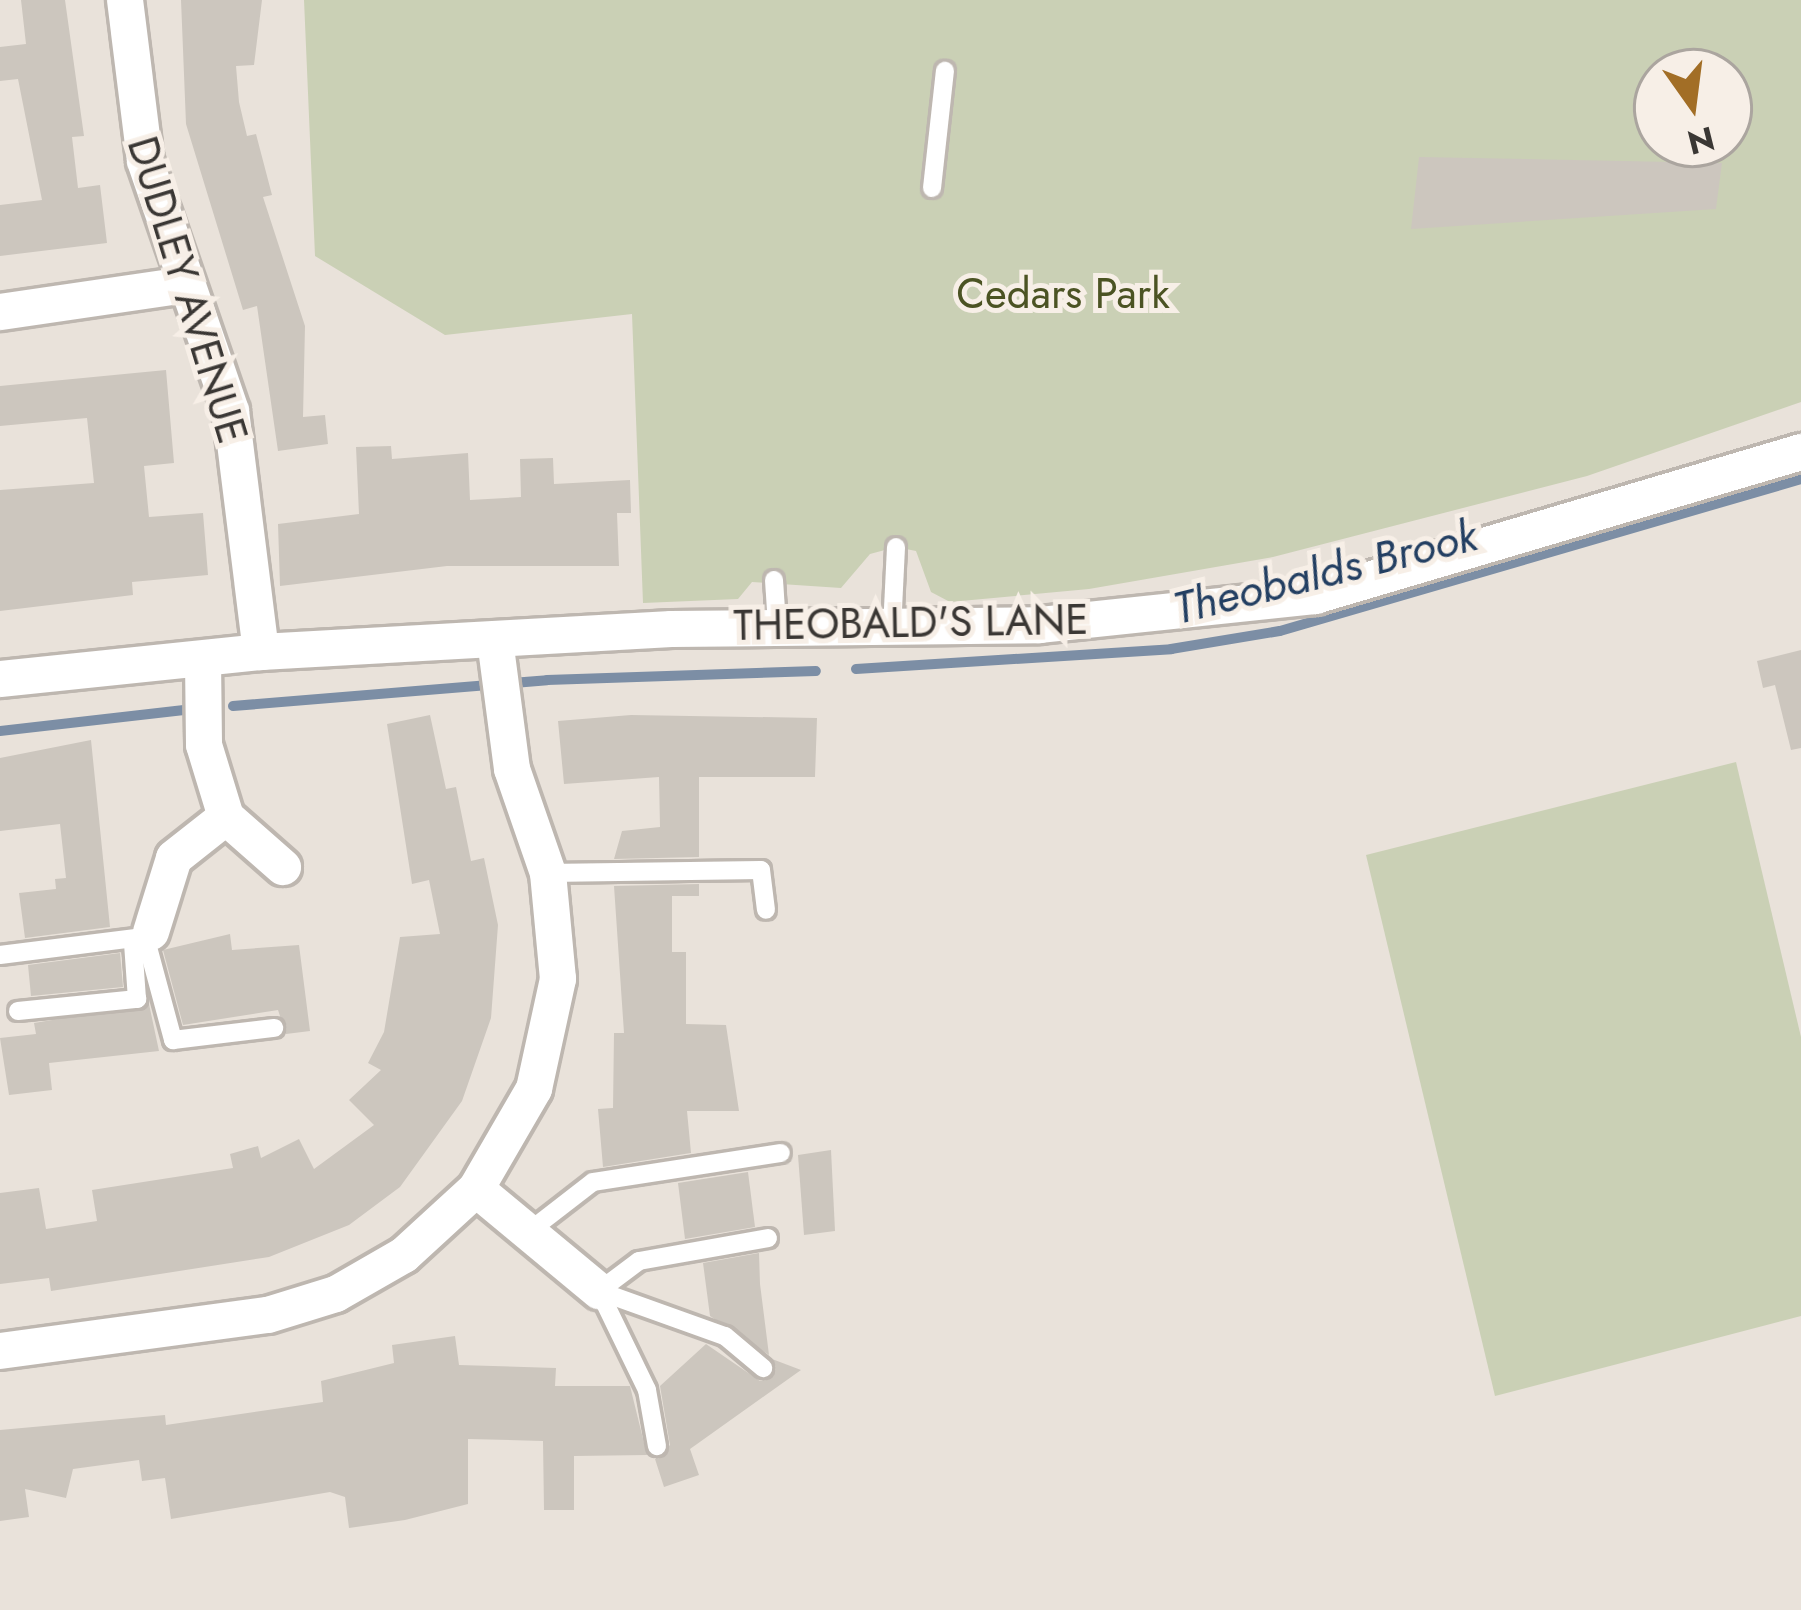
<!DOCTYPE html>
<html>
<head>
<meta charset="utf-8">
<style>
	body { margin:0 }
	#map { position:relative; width:1801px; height:1610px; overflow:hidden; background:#e9e2da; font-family:Jost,sans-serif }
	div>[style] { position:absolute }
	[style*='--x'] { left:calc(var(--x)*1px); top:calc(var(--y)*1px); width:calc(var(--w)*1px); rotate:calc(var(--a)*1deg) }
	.green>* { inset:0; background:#cad0b5 }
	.stream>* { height:10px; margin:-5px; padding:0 5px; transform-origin:5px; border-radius:5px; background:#7c8ea5 }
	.building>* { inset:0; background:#ccc6be }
	.roads { filter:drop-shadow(3px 0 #beb7b0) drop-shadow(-3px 0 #beb7b0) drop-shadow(0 3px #beb7b0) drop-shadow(0 -3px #beb7b0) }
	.lane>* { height:18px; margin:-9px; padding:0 9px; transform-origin:9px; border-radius:9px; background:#fff }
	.street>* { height:36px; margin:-18px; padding:0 18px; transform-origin:18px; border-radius:18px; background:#fff }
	span { translate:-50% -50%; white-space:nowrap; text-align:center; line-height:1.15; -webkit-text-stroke:10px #f7efe7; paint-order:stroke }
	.street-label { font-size:42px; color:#3a3734 }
	.park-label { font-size:42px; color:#4b5323 }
	.water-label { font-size:45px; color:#233f62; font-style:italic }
	.north { position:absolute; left:1633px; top:48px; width:120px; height:120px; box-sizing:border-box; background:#f7efe7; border:3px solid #aba59f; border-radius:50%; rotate:166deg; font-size:33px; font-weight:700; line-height:48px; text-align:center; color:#3a3734 }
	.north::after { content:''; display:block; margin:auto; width:42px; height:54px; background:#a26e26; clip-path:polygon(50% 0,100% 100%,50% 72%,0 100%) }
</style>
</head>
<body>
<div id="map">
	<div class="green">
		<div style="clip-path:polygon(evenodd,304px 0,1801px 0,1801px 402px,1587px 476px,1273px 557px,1089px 589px,950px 602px,931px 592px,916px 551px,896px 547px,870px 554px,841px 588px,752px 582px,738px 599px,643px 603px,632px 314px,445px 335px,315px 256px,304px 0,1657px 72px,1729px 72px,1729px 144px,1657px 144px,1657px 72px)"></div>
		<div style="clip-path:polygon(1736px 762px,1801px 1037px,1801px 1316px,1495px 1396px,1366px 855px)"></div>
	</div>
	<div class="stream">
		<div style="--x:856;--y:669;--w:316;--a:-3.6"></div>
		<div style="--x:1171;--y:649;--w:110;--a:-9.4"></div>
		<div style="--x:1280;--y:631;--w:543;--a:-16.26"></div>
		<div style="--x:233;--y:706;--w:315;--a:-4.7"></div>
		<div style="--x:547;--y:680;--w:269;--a:-1.9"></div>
		<div style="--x:0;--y:731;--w:194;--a:-6.5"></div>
	</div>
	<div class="building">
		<div style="clip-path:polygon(21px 0,65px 0,84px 136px,72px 137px,78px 188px,100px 185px,107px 243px,0 256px,0 205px,42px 200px,18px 79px,0 81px,0 47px,26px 44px)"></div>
		<div style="clip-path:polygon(181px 0,262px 0,254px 65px,236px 66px,239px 102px,247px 136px,256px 134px,272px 195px,263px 197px,305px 326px,303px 417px,325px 415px,328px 444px,278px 451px,257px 306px,243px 310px,186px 124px)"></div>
		<div style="clip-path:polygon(1419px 157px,1722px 163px,1716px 209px,1411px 229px)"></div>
		<div style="clip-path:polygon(166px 370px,174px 463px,144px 466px,149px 517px,203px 513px,208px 575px,132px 582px,133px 595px,0 611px,0 490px,94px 483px,87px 418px,0 426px,0 386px)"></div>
		<div style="clip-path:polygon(391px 446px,392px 459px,468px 453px,470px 500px,521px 497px,520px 459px,553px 458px,554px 484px,630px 480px,631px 513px,617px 513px,619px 566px,447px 566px,280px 586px,278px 524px,359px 514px,356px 447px)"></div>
		<div style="clip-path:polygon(1801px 650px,1801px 748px,1791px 750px,1775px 685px,1763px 688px,1757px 661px)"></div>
		<div style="clip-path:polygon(430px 715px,446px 789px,456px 787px,471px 861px,484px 858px,498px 925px,491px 1018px,462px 1101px,400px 1187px,349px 1225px,269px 1257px,51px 1291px,49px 1278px,0 1284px,0 1193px,39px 1188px,46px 1229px,97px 1221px,92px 1190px,233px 1168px,230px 1154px,258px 1146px,261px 1158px,299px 1139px,314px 1169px,374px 1125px,349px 1100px,381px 1070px,368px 1063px,384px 1032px,400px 937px,440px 934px,429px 880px,412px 884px,387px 724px)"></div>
		<div style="clip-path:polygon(631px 715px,817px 718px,815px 777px,699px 777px,699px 857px,614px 859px,622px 831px,660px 827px,659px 777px,564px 784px,558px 721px)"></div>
		<div style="clip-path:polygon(91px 740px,110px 927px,25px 938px,19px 893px,56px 889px,55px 879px,66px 878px,60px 824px,0 831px,0 758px)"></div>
		<div style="clip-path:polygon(699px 884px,699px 896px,672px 896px,672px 952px,686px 952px,686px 1024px,726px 1025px,739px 1111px,687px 1111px,691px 1153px,603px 1167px,598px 1109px,613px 1108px,614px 1033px,624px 1033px,614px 886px)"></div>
		<div style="clip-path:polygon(230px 934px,232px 950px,299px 945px,310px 1031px,286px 1034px,278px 1010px,183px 1025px,163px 950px)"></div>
		<div style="clip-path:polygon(120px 953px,123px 987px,31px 996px,28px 965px)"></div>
		<div style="clip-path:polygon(149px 1004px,159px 1051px,49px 1063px,52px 1090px,9px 1095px,0 1038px,36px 1034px,34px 1023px)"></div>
		<div style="clip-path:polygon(831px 1150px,835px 1231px,804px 1235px,798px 1155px)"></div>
		<div style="clip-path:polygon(748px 1172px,755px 1227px,685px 1239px,678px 1183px)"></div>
		<div style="clip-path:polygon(759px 1253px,760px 1284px,769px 1355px,710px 1316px,703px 1263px)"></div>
		<div style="clip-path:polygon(455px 1336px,459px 1365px,556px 1368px,555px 1386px,630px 1386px,647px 1455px,574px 1456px,574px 1510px,544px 1510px,543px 1441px,468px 1439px,468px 1504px,405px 1520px,349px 1528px,345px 1497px,330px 1492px,171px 1519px,165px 1478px,142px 1481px,139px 1460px,73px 1469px,66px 1498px,25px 1489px,29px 1517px,0 1521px,0 1430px,165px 1415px,166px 1425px,323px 1402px,321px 1381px,394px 1363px,392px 1345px)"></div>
		<div style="clip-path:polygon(706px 1344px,760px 1381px,774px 1376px,772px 1359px,801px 1370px,690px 1449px,699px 1475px,664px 1487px,655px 1459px,670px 1445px,660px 1386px)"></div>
	</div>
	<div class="roads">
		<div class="lane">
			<div style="--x:932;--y:188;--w:118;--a:-83.7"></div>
			<div style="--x:774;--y:580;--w:45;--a:86.2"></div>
			<div style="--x:892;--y:629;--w:82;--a:-87.2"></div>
			<div style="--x:548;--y:873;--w:213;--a:-0.8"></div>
			<div style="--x:761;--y:870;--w:40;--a:82.9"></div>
			<div style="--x:145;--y:936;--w:108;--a:74.9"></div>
			<div style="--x:173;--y:1040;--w:102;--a:-6.8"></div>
			<div style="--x:0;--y:955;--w:143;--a:-7.2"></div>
			<div style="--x:18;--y:1011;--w:120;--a:-5.8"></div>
			<div style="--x:137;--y:999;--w:56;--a:-94.1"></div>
			<div style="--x:527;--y:1233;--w:83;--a:-37.7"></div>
			<div style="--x:593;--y:1182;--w:190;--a:-8.8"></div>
			<div style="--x:599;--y:1291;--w:134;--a:19.7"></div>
			<div style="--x:725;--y:1336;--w:50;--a:40.1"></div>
			<div style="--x:599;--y:1291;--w:50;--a:-36.9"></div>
			<div style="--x:639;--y:1261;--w:131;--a:-10.1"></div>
			<div style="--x:599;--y:1291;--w:110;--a:64.1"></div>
			<div style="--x:647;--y:1390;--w:57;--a:79.9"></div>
		</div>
		<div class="street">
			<div style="--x:125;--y:0;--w:162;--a:82.9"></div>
			<div style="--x:145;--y:161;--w:264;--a:71"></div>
			<div style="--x:231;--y:411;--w:243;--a:82.9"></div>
			<div style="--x:0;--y:312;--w:187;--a:-8.3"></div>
			<div style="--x:203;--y:661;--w:84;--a:89.3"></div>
			<div style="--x:204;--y:745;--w:75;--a:73"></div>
			<div style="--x:0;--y:679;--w:262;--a:-5.9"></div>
			<div style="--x:261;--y:652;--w:411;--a:-3.2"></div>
			<div style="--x:671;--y:629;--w:369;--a:-0.6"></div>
			<div style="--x:1040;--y:625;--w:277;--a:-6"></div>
			<div style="--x:1315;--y:596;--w:507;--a:-16.5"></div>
			<div style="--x:151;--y:932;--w:77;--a:-72.7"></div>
			<div style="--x:174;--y:858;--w:66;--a:-38.3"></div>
			<div style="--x:226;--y:817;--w:76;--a:41.3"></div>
			<div style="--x:476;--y:1189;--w:160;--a:39.7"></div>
			<div style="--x:0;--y:1351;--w:270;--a:-7.7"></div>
			<div style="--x:268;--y:1315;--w:71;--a:-17.2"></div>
			<div style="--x:336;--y:1294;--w:78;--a:-29.8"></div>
			<div style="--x:404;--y:1255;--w:98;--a:-42.5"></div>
			<div style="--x:476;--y:1189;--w:116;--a:-59.9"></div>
			<div style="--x:534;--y:1089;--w:113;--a:-77.7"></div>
			<div style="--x:558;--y:979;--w:106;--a:-95.4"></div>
			<div style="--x:548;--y:873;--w:110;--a:-109.1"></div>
			<div style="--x:512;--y:769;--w:131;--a:-97.5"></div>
		</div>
	</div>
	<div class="street-label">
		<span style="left:187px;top:290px;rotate:73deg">DUDLEY AVENUE</span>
		<span style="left:911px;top:623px;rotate:-1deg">THEOBALD'S LANE</span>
	</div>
	<div class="park-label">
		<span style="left:1063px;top:294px">Cedars Park</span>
	</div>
	<div class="water-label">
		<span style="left:1325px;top:572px;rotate:-14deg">Theobalds Brook</span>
	</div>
	<div class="north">N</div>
</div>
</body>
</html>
